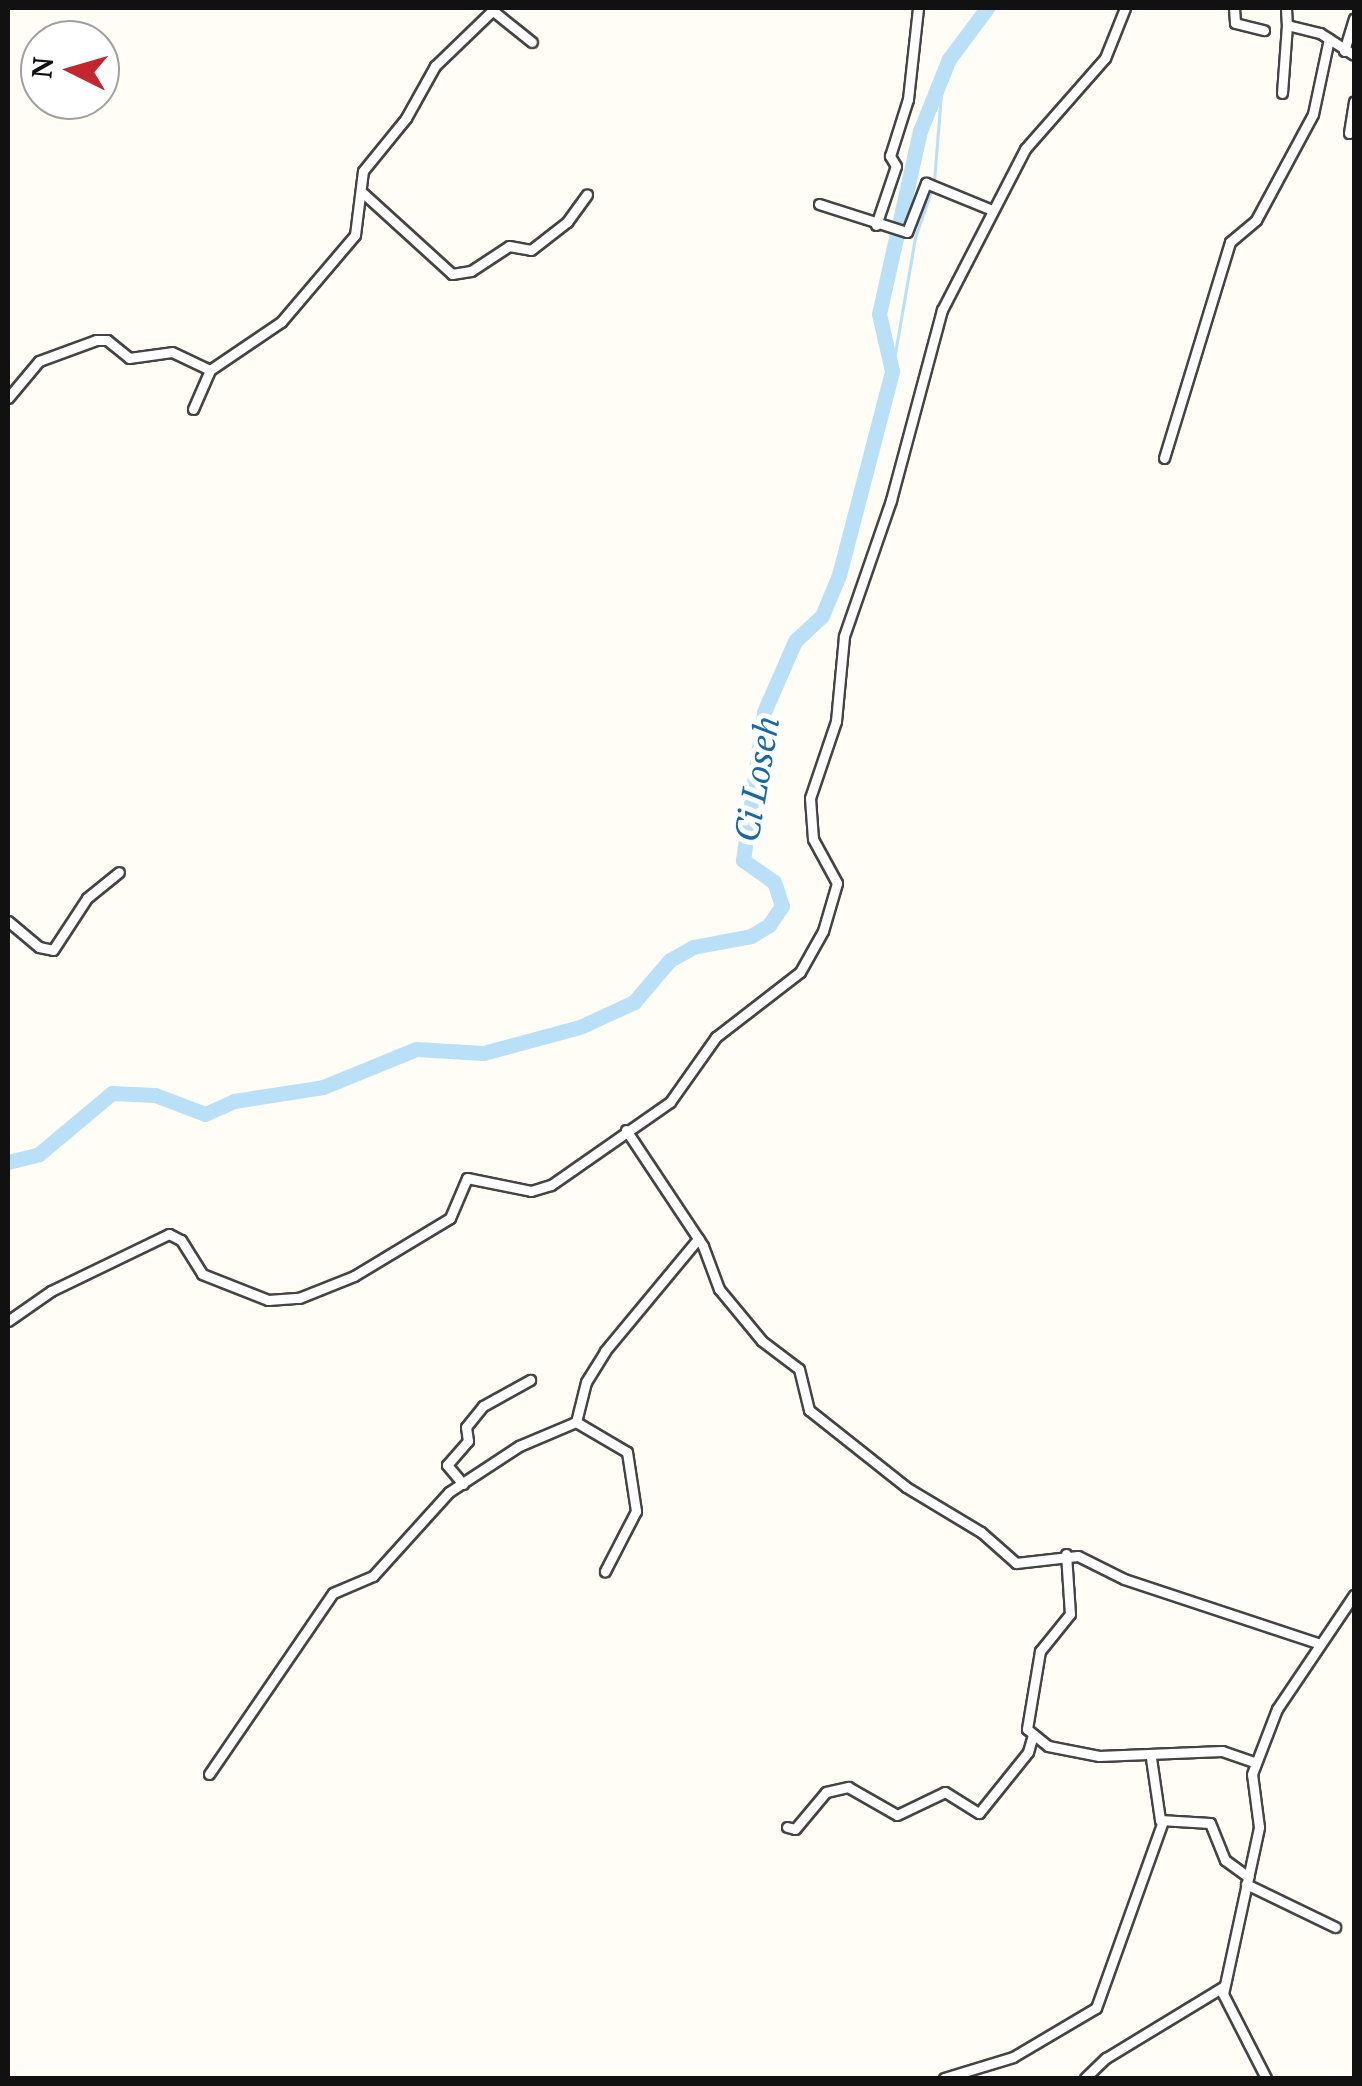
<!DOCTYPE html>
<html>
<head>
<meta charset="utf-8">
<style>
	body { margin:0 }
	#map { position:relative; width:1362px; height:2086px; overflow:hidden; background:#fffdf5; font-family:"PT Serif",serif }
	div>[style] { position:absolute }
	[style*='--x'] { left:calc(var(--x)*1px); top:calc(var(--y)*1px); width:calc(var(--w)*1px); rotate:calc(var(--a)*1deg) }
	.stream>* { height:2.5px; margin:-1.25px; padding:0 1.25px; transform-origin:1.25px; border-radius:1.25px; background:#b9e0f7 }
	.river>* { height:15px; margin:-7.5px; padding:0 7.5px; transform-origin:7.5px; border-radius:7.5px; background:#b9e0f7 }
	.roads { filter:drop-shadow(2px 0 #444) drop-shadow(-2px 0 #444) drop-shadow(0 2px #444) drop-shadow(0 -2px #444) }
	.minor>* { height:9px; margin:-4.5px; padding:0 4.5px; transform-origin:4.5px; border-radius:4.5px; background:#fff }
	span { translate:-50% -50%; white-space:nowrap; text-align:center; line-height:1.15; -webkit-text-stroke:10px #fff; paint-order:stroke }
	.water-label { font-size:35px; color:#1768a6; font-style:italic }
	.frame { position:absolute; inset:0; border:10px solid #111; pointer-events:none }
	.north { position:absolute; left:20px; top:20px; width:100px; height:100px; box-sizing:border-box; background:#fff; border:2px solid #a0a0a0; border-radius:50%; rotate:275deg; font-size:28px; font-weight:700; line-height:40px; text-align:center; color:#111 }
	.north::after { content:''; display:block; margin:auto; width:35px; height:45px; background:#c4262e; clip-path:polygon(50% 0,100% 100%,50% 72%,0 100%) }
</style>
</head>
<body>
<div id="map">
	<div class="stream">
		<div style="--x:934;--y:181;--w:100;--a:-85.4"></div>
		<div style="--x:892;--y:371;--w:135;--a:-80.2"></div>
		<div style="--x:915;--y:238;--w:53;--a:-71.2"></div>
	</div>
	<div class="river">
		<div style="--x:8;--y:1162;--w:32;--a:-14"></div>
		<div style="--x:39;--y:1154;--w:95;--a:-39.9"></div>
		<div style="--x:112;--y:1093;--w:43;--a:2.7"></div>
		<div style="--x:155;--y:1095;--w:53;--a:20.8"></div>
		<div style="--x:205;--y:1114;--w:32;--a:-24"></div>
		<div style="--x:234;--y:1101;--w:90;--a:-8.9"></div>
		<div style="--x:323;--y:1087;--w:100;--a:-22.2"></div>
		<div style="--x:416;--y:1049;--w:67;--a:3.4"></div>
		<div style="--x:483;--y:1053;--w:100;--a:-15"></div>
		<div style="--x:580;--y:1027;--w:60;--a:-24.8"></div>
		<div style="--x:634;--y:1002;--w:55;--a:-49.4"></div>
		<div style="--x:670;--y:960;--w:26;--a:-29"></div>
		<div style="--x:693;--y:947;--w:59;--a:-10.7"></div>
		<div style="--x:751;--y:936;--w:21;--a:-31"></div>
		<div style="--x:769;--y:925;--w:23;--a:-56"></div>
		<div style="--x:782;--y:906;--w:25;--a:-108"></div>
		<div style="--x:774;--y:882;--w:38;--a:-145"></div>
		<div style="--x:743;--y:860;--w:149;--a:-81.9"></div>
		<div style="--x:764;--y:712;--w:77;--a:-66.4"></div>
		<div style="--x:795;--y:641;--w:37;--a:-43"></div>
		<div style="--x:822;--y:616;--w:44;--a:-67.5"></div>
		<div style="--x:839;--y:575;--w:211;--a:-75.4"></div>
		<div style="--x:892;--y:371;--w:58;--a:-102.8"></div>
		<div style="--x:879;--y:314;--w:188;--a:-77.4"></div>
		<div style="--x:920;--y:131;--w:78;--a:-68.1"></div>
		<div style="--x:949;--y:59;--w:64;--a:-53.3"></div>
	</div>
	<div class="roads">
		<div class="minor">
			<div style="--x:1234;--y:8;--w:15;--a:86"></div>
			<div style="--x:1235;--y:23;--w:30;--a:14"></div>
			<div style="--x:1286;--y:8;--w:17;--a:87"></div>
			<div style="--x:1287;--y:25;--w:34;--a:14"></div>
			<div style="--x:1320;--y:33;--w:40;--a:32.9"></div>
			<div style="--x:492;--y:10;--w:51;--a:38.7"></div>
			<div style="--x:1344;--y:51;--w:34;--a:-73"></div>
			<div style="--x:1282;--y:93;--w:68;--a:-85.8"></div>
			<div style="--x:1349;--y:133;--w:32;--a:-81"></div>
			<div style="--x:363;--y:193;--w:120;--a:42.3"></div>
			<div style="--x:452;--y:274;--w:19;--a:-9"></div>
			<div style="--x:471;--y:271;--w:45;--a:-33.3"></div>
			<div style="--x:509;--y:246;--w:22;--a:10"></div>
			<div style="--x:531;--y:250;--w:46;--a:-37.9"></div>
			<div style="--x:567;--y:222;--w:34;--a:-54"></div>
			<div style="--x:819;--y:204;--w:92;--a:17.7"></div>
			<div style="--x:907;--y:232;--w:53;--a:-68.8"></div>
			<div style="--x:926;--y:183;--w:71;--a:22.2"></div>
			<div style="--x:876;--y:225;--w:62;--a:-71.3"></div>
			<div style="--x:896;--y:166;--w:12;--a:-121"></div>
			<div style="--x:890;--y:156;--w:60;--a:-72.5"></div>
			<div style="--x:908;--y:99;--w:92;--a:-83.7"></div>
			<div style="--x:8;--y:398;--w:48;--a:-50"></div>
			<div style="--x:39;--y:361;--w:61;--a:-20.2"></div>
			<div style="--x:96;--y:340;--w:11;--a:0"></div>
			<div style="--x:107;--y:340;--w:28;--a:39"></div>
			<div style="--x:129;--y:358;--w:43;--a:-7.9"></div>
			<div style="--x:172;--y:352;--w:42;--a:25.3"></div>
			<div style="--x:193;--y:409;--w:43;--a:-66.4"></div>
			<div style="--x:210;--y:370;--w:86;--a:-34.1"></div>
			<div style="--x:281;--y:322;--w:114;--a:-49.6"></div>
			<div style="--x:355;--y:235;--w:64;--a:-82.9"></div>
			<div style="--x:363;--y:171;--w:68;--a:-50.9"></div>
			<div style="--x:406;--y:118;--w:60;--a:-60.9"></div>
			<div style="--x:435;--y:66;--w:83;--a:-44"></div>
			<div style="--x:1164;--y:458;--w:226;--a:-73"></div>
			<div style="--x:1230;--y:242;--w:34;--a:-40"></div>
			<div style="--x:1256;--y:220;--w:120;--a:-61.7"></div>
			<div style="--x:1313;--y:114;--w:77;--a:-78"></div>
			<div style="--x:8;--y:921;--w:40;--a:40"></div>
			<div style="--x:39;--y:947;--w:14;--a:12"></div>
			<div style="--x:53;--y:950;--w:62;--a:-56.8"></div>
			<div style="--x:87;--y:898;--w:41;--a:-39.1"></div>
			<div style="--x:626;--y:1130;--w:139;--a:56.4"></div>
			<div style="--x:703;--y:1246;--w:46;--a:69.6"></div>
			<div style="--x:719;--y:1289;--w:67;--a:50.4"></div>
			<div style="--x:762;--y:1341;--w:46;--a:37.1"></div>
			<div style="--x:799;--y:1369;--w:42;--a:76.3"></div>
			<div style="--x:809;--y:1410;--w:124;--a:38.4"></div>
			<div style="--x:906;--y:1487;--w:87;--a:31"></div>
			<div style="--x:981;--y:1532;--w:47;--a:41.5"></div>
			<div style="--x:1016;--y:1563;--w:62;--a:-6.4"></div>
			<div style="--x:1078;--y:1556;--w:51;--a:26.6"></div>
			<div style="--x:1124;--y:1579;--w:206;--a:18.3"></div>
			<div style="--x:8;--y:1321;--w:52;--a:-34.9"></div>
			<div style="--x:51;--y:1291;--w:131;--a:-25.8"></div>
			<div style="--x:169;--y:1234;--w:13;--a:27"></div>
			<div style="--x:181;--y:1240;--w:40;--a:58"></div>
			<div style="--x:202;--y:1274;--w:71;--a:21.5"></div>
			<div style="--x:268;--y:1300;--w:31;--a:-4"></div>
			<div style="--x:299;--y:1298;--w:59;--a:-21.8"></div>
			<div style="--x:354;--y:1276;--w:112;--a:-31.1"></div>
			<div style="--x:450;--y:1218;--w:43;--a:-67"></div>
			<div style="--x:467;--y:1178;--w:65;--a:11.5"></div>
			<div style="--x:531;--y:1191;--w:21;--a:-17"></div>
			<div style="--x:551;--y:1185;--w:145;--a:-34.9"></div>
			<div style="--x:670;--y:1102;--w:80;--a:-54.7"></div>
			<div style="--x:716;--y:1037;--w:106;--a:-37.7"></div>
			<div style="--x:800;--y:972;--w:47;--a:-60.7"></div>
			<div style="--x:823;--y:931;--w:50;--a:-73.7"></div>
			<div style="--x:837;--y:883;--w:50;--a:-118.6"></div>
			<div style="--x:813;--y:839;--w:41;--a:-94.2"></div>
			<div style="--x:810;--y:798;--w:81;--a:-71.3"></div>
			<div style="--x:836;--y:721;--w:85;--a:-84.6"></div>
			<div style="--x:844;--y:636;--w:144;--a:-70.9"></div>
			<div style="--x:891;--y:500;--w:197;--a:-75"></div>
			<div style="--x:942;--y:310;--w:181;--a:-62.7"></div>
			<div style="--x:1025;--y:149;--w:121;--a:-48.7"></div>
			<div style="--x:1105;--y:58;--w:54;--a:-68.2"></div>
			<div style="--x:576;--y:1422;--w:59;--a:30.5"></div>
			<div style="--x:627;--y:1452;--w:60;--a:81.3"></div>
			<div style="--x:636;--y:1511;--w:68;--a:117.3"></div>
			<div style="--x:463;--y:1484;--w:25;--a:-130"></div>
			<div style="--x:447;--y:1465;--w:32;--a:-49"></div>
			<div style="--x:468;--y:1441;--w:14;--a:-98"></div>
			<div style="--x:466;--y:1427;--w:27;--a:-51"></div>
			<div style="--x:483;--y:1406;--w:54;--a:-29"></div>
			<div style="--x:1066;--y:1554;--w:60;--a:86.2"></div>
			<div style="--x:1070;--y:1614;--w:48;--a:129"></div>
			<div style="--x:1040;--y:1651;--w:79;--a:99.5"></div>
			<div style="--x:1027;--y:1729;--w:27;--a:39"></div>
			<div style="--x:1048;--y:1746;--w:52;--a:11.1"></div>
			<div style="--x:1099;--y:1756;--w:123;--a:-2.3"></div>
			<div style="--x:1222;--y:1751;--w:36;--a:19"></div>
			<div style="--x:1151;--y:1758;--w:63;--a:81.7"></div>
			<div style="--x:1160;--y:1820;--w:50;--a:3.4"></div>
			<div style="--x:1210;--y:1823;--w:40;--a:68"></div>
			<div style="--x:1225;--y:1860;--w:29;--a:36"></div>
			<div style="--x:209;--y:1774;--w:219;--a:-55.6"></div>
			<div style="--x:333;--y:1593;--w:43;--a:-23"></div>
			<div style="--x:373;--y:1576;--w:113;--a:-47.9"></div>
			<div style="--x:449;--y:1492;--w:84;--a:-33.3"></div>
			<div style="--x:519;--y:1446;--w:62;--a:-22.8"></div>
			<div style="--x:576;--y:1422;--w:41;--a:-76"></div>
			<div style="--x:586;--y:1382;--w:36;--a:-58"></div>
			<div style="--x:605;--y:1351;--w:146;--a:-50.3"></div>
			<div style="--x:787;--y:1827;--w:8;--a:14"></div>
			<div style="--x:795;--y:1829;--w:48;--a:-50"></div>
			<div style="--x:826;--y:1792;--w:23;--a:-13"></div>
			<div style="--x:848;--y:1787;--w:56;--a:29.7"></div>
			<div style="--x:897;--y:1815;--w:53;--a:-25.6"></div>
			<div style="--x:945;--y:1792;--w:40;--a:32"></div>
			<div style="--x:979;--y:1813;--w:78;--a:-51.2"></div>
			<div style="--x:1028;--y:1752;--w:18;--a:-74"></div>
			<div style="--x:1246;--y:1884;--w:99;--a:25.8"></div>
			<div style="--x:944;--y:2078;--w:72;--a:-16.9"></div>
			<div style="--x:1013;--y:2057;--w:96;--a:-30.6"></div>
			<div style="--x:1096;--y:2008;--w:199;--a:-70.3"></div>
			<div style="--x:1085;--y:2078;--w:29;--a:-44"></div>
			<div style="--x:1106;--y:2058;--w:137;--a:-31.3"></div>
			<div style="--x:1266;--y:2078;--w:94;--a:-117.1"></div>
			<div style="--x:1223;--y:1994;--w:171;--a:-77.8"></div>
			<div style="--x:1259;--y:1827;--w:53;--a:-97.5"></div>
			<div style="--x:1252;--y:1774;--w:70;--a:-69"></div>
			<div style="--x:1277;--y:1709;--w:138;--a:-56"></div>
		</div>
	</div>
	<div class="water-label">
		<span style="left:756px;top:779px;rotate:-80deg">Ci Loseh</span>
	</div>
	<div class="frame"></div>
	<div class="north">N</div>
</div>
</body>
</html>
